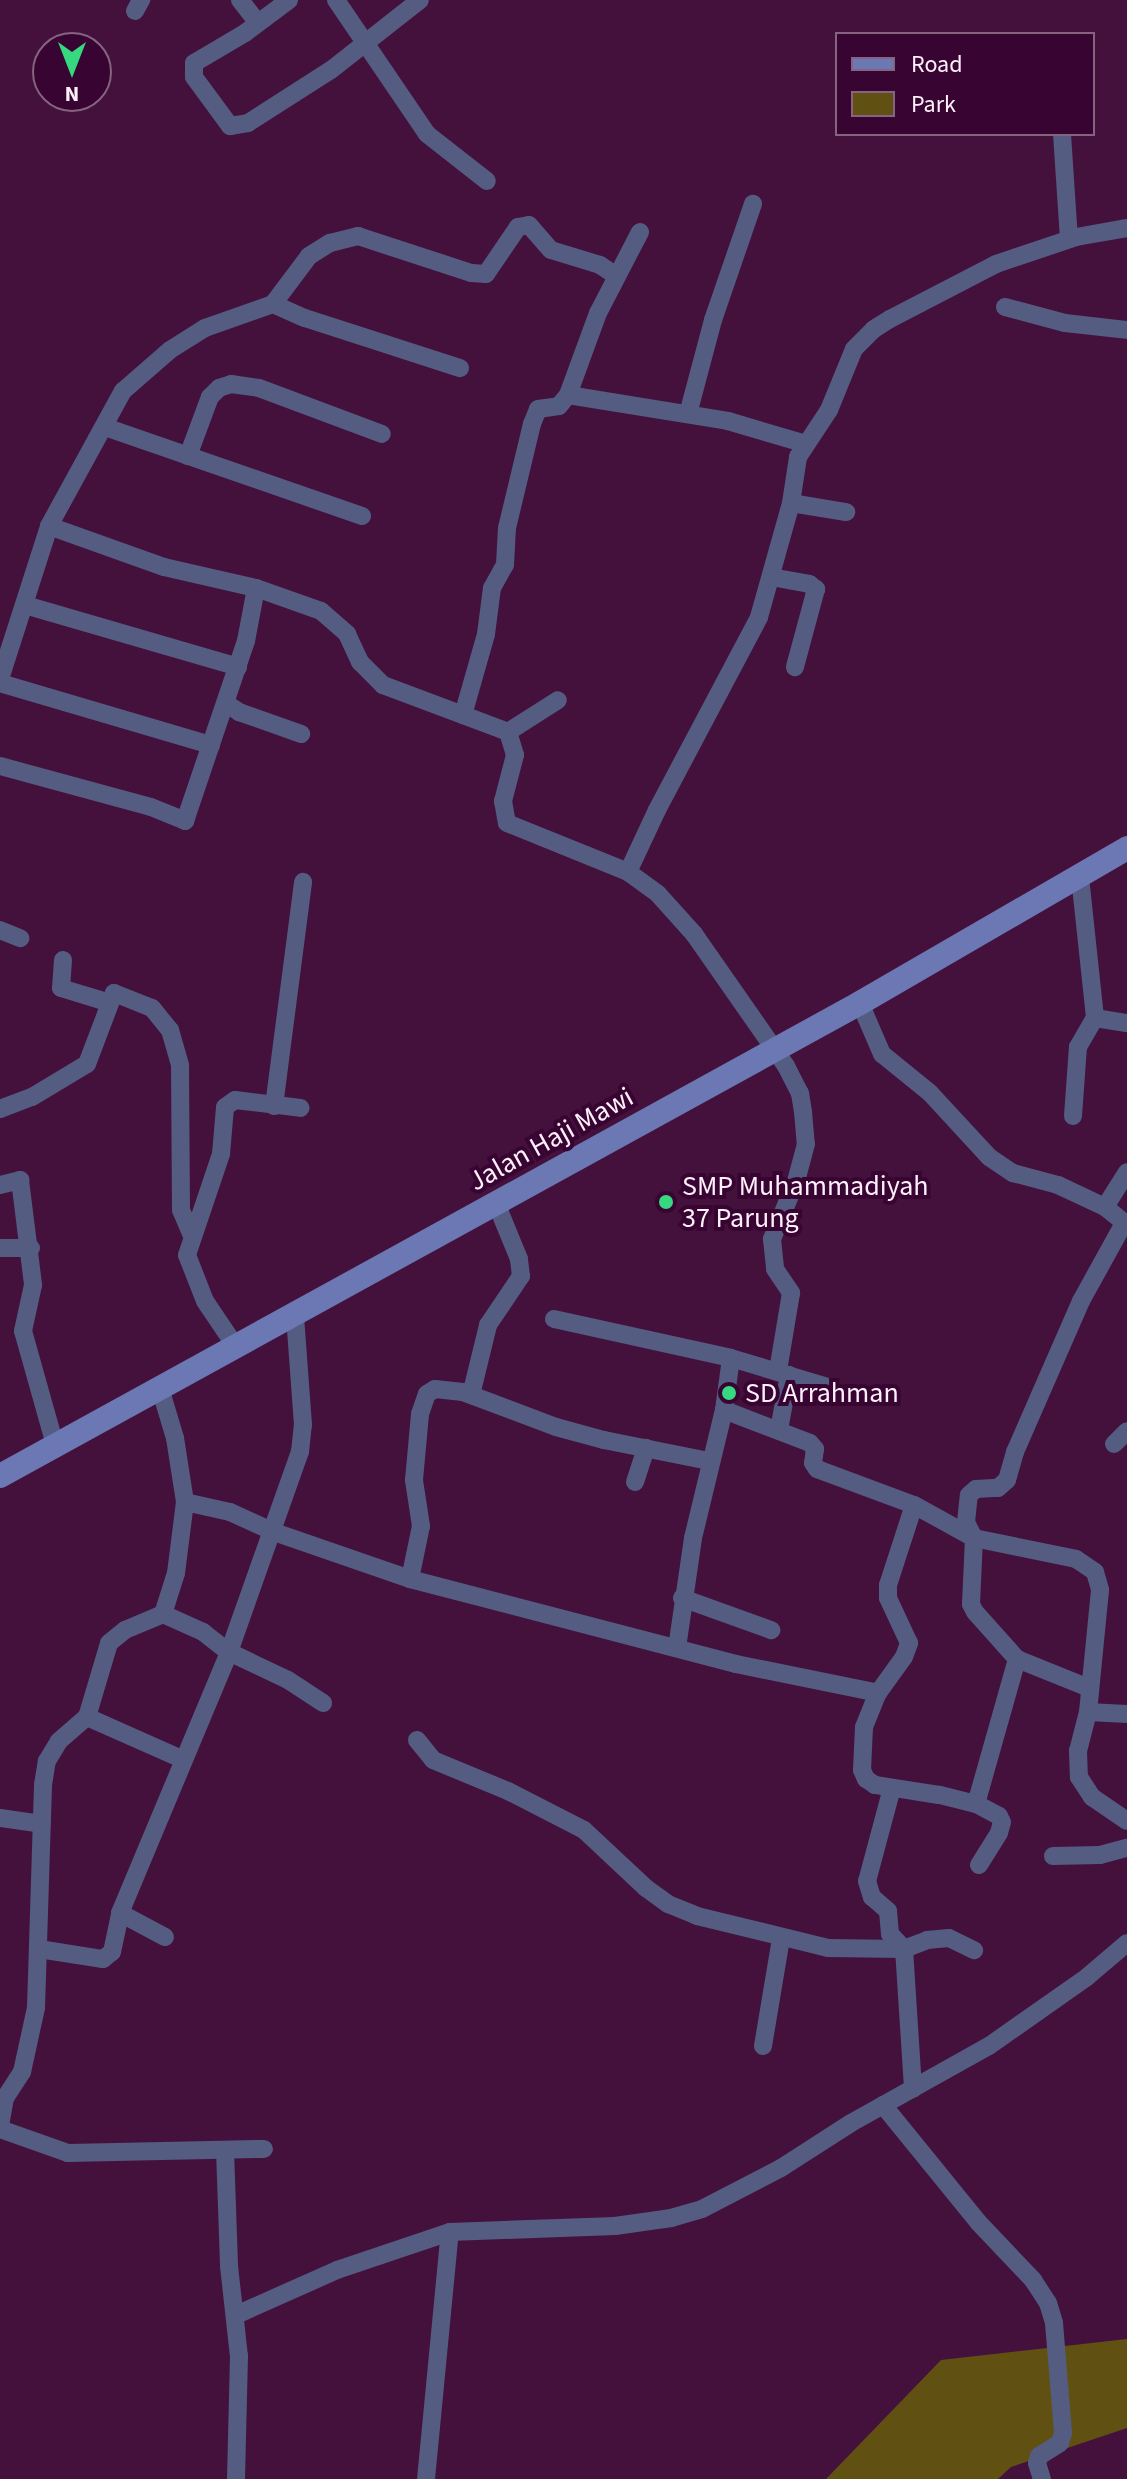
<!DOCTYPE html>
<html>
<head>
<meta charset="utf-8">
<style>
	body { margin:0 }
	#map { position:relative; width:1127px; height:2479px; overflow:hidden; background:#43113c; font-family:"Source Sans 3",sans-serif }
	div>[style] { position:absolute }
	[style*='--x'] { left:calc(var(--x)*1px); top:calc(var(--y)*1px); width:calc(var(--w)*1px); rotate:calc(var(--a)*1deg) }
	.green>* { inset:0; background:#605112 }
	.street>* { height:18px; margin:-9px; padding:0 9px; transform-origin:9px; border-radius:9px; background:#545c81 }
	.secondary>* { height:24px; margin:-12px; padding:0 12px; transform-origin:12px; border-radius:12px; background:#6b78b3 }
	.dots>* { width:22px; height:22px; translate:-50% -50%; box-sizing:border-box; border:4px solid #380532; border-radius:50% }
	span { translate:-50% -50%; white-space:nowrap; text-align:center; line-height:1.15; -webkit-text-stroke:8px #380532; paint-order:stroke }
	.street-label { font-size:28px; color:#fef0fa }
	.poi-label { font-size:28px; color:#fef0fa }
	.left { translate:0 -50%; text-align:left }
	.legend { position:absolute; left:835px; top:32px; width:260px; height:104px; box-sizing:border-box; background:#380532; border:2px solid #876382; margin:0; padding:10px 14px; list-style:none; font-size:24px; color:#fef0fa }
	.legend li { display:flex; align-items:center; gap:16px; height:40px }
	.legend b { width:40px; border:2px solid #876382 }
	.north { position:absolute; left:32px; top:32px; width:80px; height:80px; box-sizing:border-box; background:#380532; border:2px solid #876382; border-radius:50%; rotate:180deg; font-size:22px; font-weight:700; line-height:32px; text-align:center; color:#fef0fa }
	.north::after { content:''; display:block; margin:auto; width:28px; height:36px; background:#36d880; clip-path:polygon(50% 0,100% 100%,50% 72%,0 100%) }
</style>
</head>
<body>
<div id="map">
	<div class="green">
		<div style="clip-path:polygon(1127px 2339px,1127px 2428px,1011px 2467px,998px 2479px,826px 2479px,941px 2360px)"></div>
	</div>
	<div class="street">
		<div style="--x:240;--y:0;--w:29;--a:52"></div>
		<div style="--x:289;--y:0;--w:55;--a:143.1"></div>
		<div style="--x:245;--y:33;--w:59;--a:149.5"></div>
		<div style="--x:194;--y:63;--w:14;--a:90"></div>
		<div style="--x:194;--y:77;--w:61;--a:53.7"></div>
		<div style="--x:230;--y:126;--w:18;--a:-9"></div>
		<div style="--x:248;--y:123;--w:98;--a:-32.6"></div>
		<div style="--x:331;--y:70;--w:113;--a:-38.2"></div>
		<div style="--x:336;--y:0;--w:162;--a:55.8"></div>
		<div style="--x:427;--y:134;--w:76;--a:38.1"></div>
		<div style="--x:135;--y:11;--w:13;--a:-61"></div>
		<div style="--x:1062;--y:134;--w:105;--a:86.2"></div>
		<div style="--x:640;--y:232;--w:91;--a:117.4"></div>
		<div style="--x:598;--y:313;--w:87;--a:110.1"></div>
		<div style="--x:568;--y:395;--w:162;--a:9.2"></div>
		<div style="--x:728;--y:421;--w:81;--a:16.4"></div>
		<div style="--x:273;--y:304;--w:35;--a:24"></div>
		<div style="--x:305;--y:318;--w:163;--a:17.9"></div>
		<div style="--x:1005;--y:307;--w:62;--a:14.9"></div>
		<div style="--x:1065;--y:323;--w:62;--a:6.4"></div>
		<div style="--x:688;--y:414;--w:97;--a:-75.1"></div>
		<div style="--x:713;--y:320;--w:123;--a:-71"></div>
		<div style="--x:105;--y:427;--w:272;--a:19.1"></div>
		<div style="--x:188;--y:456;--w:63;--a:-69.6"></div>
		<div style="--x:210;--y:397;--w:13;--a:-45"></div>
		<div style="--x:219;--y:388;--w:13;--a:-18"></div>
		<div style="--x:231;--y:384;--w:28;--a:8"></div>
		<div style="--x:259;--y:388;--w:131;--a:20.5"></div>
		<div style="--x:791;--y:503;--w:56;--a:9.3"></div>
		<div style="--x:49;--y:526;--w:122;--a:19.6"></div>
		<div style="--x:164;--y:567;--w:94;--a:12.9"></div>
		<div style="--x:256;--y:588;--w:69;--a:19.5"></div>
		<div style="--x:321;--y:611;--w:35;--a:41"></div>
		<div style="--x:347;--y:634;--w:31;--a:65"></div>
		<div style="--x:360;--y:662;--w:33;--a:45"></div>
		<div style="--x:383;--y:685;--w:134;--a:20.6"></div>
		<div style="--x:508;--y:732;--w:24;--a:73"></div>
		<div style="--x:515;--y:755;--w:48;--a:104.6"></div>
		<div style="--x:503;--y:801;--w:22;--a:80"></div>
		<div style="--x:507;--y:823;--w:131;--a:22"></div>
		<div style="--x:628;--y:872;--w:37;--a:36"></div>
		<div style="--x:658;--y:894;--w:54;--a:48"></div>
		<div style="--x:694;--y:934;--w:161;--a:55.1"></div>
		<div style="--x:786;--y:1066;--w:30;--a:63"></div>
		<div style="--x:800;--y:1093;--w:19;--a:81"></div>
		<div style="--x:803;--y:1112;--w:32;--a:85"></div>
		<div style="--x:806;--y:1144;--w:38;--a:105"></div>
		<div style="--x:796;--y:1181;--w:63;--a:112.5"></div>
		<div style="--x:772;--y:1239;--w:30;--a:84"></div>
		<div style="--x:775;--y:1269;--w:29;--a:56"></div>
		<div style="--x:791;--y:1293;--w:79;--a:99.5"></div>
		<div style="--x:771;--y:577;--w:39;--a:10"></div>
		<div style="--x:809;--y:584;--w:9;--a:36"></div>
		<div style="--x:816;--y:589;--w:81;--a:105.1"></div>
		<div style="--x:25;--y:605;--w:222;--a:16.2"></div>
		<div style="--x:0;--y:679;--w:161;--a:-72.2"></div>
		<div style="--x:49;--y:526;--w:154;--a:-61.3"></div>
		<div style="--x:123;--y:391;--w:62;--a:-41.1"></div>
		<div style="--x:170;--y:350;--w:41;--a:-32.2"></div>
		<div style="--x:205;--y:328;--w:72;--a:-19.4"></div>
		<div style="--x:273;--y:304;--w:60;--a:-53.1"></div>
		<div style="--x:309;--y:256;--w:25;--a:-32"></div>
		<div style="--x:330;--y:243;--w:29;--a:-14"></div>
		<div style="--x:358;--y:236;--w:119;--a:18.1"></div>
		<div style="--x:471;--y:273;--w:15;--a:4"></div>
		<div style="--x:486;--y:274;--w:57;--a:-55.8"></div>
		<div style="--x:518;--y:227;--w:11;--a:-10"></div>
		<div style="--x:529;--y:225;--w:33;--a:49"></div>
		<div style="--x:551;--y:250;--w:51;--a:17"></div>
		<div style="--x:600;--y:265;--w:18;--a:34"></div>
		<div style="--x:0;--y:683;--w:220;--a:16.4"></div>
		<div style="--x:226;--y:703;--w:16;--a:35"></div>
		<div style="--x:239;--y:712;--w:66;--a:19.5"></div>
		<div style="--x:463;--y:715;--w:84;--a:-74.1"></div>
		<div style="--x:486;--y:634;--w:46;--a:-82.6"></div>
		<div style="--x:492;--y:588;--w:26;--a:-61"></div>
		<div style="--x:505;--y:565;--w:37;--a:-87"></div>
		<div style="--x:507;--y:528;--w:107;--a:-76.5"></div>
		<div style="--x:532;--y:424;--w:16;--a:-68"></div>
		<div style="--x:538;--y:409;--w:21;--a:-8"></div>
		<div style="--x:559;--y:406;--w:14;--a:-51"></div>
		<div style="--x:508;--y:732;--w:59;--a:-32.6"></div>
		<div style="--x:0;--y:766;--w:156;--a:15.2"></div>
		<div style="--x:151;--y:807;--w:37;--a:22"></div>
		<div style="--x:185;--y:821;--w:190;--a:-71.3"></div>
		<div style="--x:246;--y:641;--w:54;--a:-79.3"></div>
		<div style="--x:628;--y:872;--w:68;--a:-64.9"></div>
		<div style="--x:657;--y:810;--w:218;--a:-62.1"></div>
		<div style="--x:759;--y:617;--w:118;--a:-74.3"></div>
		<div style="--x:791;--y:503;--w:47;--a:-81.3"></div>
		<div style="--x:798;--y:457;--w:56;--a:-56.6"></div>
		<div style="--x:829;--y:410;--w:66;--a:-67.7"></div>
		<div style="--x:854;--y:349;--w:28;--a:-45"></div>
		<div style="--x:874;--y:329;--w:19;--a:-32"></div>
		<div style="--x:890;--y:319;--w:119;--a:-27.4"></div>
		<div style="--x:996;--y:264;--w:84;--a:-18.6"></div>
		<div style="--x:1076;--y:237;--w:52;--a:-10"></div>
		<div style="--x:1080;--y:877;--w:142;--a:83.9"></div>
		<div style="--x:0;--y:930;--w:22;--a:22"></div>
		<div style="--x:63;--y:960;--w:28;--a:94"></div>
		<div style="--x:61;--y:988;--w:51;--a:17"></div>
		<div style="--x:860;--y:1003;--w:56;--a:66.7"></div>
		<div style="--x:882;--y:1054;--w:62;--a:39.1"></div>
		<div style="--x:930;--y:1093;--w:87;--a:47.3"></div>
		<div style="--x:989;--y:1157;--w:29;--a:34"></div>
		<div style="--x:1013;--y:1173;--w:47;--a:14.9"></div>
		<div style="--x:1058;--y:1185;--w:52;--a:25.1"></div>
		<div style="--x:1105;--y:1207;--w:28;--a:39"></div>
		<div style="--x:1095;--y:1018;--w:32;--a:9"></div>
		<div style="--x:274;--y:1106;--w:226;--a:-82.6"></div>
		<div style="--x:0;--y:1109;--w:34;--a:-21"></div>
		<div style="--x:32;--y:1097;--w:64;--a:-31"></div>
		<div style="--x:87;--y:1064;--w:76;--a:-69.2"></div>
		<div style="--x:114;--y:993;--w:41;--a:21.5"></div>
		<div style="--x:152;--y:1008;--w:28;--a:51"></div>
		<div style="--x:170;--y:1030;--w:37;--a:74"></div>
		<div style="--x:180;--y:1066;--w:144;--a:89.6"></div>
		<div style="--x:181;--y:1210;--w:28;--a:67"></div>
		<div style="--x:1073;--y:1116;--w:69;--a:-85.9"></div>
		<div style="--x:1078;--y:1047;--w:34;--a:-60"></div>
		<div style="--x:0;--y:1185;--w:21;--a:-14"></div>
		<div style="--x:20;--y:1180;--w:106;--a:82.9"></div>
		<div style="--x:33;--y:1285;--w:47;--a:102.3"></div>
		<div style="--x:23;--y:1331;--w:118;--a:74.3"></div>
		<div style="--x:1105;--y:1207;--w:41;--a:-57.8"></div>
		<div style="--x:0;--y:1248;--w:31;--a:0"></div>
		<div style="--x:554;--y:1319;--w:181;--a:12.4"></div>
		<div style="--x:731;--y:1358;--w:104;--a:16.7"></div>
		<div style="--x:236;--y:1347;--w:55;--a:-124"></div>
		<div style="--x:205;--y:1301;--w:49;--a:-111.4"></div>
		<div style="--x:187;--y:1255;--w:107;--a:-71.4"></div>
		<div style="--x:221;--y:1154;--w:47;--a:-85.1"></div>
		<div style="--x:225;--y:1107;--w:12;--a:-35"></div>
		<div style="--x:235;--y:1100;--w:66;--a:6.9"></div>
		<div style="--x:160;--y:1388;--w:52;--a:73.3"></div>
		<div style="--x:175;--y:1438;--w:65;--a:81.1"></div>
		<div style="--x:185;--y:1502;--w:72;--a:97.2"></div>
		<div style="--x:176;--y:1573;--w:43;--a:107.6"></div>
		<div style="--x:471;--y:1395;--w:72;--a:-76.3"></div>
		<div style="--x:488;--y:1325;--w:59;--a:-56"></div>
		<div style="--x:521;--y:1276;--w:17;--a:-97"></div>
		<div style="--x:519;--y:1259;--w:61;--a:-112.3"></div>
		<div style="--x:724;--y:1410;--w:52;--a:-82.3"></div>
		<div style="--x:779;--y:1430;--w:56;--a:-79.7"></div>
		<div style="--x:1114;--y:1444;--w:18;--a:-45"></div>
		<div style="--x:635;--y:1482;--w:36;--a:-72"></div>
		<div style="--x:185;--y:1502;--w:46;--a:12.5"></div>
		<div style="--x:230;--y:1512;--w:48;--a:24.4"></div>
		<div style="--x:274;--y:1532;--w:144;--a:19.1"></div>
		<div style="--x:410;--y:1579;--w:337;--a:14.6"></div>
		<div style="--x:736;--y:1664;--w:145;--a:11.5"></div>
		<div style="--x:410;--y:1579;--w:54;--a:-78.3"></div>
		<div style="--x:421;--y:1526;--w:47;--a:-98.7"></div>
		<div style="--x:414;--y:1480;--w:66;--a:-84.8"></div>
		<div style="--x:420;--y:1414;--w:21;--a:-71"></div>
		<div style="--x:427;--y:1394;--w:9;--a:-32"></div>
		<div style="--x:435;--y:1389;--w:28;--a:6"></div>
		<div style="--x:463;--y:1392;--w:99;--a:20.6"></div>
		<div style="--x:556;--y:1427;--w:50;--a:15.2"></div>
		<div style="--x:604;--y:1440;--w:107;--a:11.3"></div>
		<div style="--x:682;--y:1598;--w:95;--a:19.8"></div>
		<div style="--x:677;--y:1648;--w:111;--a:-81.7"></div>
		<div style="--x:693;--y:1538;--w:132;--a:-76.4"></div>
		<div style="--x:724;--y:1410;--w:92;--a:21"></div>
		<div style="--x:810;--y:1443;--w:8;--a:50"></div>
		<div style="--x:815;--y:1449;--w:14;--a:98"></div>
		<div style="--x:813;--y:1463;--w:7;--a:56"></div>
		<div style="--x:817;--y:1469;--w:103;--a:20.4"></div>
		<div style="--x:1089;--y:1688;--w:78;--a:-158.1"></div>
		<div style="--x:1017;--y:1659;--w:63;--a:-131.8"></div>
		<div style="--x:975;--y:1612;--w:9;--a:-117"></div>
		<div style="--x:971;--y:1604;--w:66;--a:-87.4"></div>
		<div style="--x:974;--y:1538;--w:18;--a:-117"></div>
		<div style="--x:966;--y:1522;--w:27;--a:-84"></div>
		<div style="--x:969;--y:1495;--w:9;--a:-41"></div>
		<div style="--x:976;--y:1489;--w:22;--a:-3"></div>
		<div style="--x:998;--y:1488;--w:12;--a:-42"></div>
		<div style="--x:1007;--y:1480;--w:29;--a:-74"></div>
		<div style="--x:1015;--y:1452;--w:165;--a:-66.4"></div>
		<div style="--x:1081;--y:1301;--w:89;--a:-61.1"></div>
		<div style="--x:1088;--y:1712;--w:39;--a:3"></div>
		<div style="--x:87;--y:1717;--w:104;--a:23.9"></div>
		<div style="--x:417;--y:1740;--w:26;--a:51"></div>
		<div style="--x:433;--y:1760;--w:81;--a:22.5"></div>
		<div style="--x:508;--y:1791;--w:85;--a:27.2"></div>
		<div style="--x:584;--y:1830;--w:85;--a:43.1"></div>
		<div style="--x:646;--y:1888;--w:27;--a:36"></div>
		<div style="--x:668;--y:1904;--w:31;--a:22"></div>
		<div style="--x:697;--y:1916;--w:135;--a:13.7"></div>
		<div style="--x:828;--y:1948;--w:76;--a:0.8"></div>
		<div style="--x:904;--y:1949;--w:25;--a:-21"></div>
		<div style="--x:927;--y:1940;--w:22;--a:-5"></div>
		<div style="--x:949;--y:1938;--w:28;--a:26"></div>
		<div style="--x:892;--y:1788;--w:96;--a:105"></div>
		<div style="--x:867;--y:1881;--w:17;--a:73"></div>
		<div style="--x:872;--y:1897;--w:21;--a:41"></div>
		<div style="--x:888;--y:1911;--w:23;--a:85"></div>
		<div style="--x:890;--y:1934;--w:21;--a:47"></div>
		<div style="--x:904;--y:1949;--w:140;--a:86.3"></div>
		<div style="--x:976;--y:1804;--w:151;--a:-74.2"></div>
		<div style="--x:0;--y:1818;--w:42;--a:8.1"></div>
		<div style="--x:1053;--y:1856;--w:47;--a:-1.2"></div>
		<div style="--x:1100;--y:1855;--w:28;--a:-15"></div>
		<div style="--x:979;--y:1865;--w:38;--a:-58"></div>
		<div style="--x:999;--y:1833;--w:11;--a:-75"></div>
		<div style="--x:1002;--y:1822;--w:7;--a:-117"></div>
		<div style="--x:999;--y:1816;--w:26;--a:-152"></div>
		<div style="--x:976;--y:1804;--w:38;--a:-166"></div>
		<div style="--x:939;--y:1795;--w:65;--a:-171.1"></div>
		<div style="--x:875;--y:1785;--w:11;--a:-146"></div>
		<div style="--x:866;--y:1779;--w:10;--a:-114"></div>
		<div style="--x:862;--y:1770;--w:43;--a:-87.3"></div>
		<div style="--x:864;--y:1727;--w:37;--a:-68"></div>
		<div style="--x:878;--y:1693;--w:44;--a:-54.2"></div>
		<div style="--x:904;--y:1657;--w:15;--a:-70"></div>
		<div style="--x:909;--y:1643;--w:50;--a:-115"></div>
		<div style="--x:888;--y:1598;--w:13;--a:-90"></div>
		<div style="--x:888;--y:1585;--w:84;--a:-72"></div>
		<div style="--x:914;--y:1505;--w:68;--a:28.8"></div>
		<div style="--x:974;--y:1538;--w:104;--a:11.6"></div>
		<div style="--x:1076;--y:1559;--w:23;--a:34"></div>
		<div style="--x:1095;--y:1572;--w:19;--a:74"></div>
		<div style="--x:1100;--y:1590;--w:123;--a:95.6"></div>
		<div style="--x:1088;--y:1712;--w:40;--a:104.4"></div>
		<div style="--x:1078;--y:1751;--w:26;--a:88"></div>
		<div style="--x:1079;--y:1777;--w:24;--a:57"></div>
		<div style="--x:1092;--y:1797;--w:42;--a:34.4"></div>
		<div style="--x:120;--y:1913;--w:51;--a:28.1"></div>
		<div style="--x:39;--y:1949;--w:65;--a:8.9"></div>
		<div style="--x:103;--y:1959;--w:11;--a:-38"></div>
		<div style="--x:112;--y:1952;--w:40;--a:-78"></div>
		<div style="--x:120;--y:1913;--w:283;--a:-67.3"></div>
		<div style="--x:229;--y:1652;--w:212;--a:-70.5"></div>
		<div style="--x:300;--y:1452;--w:27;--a:-84"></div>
		<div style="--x:303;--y:1425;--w:108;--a:-94.2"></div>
		<div style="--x:763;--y:2046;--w:109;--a:-80.5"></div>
		<div style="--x:883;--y:2105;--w:151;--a:50.9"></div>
		<div style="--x:978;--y:2222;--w:80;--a:46.5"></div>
		<div style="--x:1033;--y:2280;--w:27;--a:57"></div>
		<div style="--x:1048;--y:2303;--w:21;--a:73"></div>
		<div style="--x:1054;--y:2323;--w:110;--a:85.3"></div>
		<div style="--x:1063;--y:2433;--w:10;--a:107"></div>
		<div style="--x:1060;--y:2443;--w:25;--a:148"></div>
		<div style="--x:1039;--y:2456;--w:7;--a:106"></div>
		<div style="--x:1037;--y:2463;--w:17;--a:73"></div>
		<div style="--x:0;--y:2126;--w:28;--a:-80"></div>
		<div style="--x:5;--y:2098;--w:31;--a:-57"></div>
		<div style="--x:22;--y:2072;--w:66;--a:-77.7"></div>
		<div style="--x:36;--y:2008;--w:223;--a:-88.2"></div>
		<div style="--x:43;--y:1785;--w:24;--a:-81"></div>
		<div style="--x:47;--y:1761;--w:23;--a:-59"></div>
		<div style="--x:59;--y:1741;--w:37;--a:-41"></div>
		<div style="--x:87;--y:1717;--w:77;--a:-73.4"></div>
		<div style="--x:109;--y:1643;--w:21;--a:-39"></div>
		<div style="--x:125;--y:1630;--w:41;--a:-22.8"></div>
		<div style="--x:163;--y:1614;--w:44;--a:24.2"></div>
		<div style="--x:203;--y:1632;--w:33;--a:38"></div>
		<div style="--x:229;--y:1652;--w:65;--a:25.4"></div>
		<div style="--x:288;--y:1680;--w:42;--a:33.3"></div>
		<div style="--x:0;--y:2129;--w:72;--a:19.4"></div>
		<div style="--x:68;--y:2153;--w:196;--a:-1.2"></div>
		<div style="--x:225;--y:2150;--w:116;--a:88"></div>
		<div style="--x:229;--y:2266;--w:91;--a:83.7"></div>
		<div style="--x:239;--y:2356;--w:123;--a:91.4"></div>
		<div style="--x:236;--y:2315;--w:111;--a:-24"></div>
		<div style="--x:337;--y:2270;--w:119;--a:-18.6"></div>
		<div style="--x:450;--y:2232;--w:165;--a:-2.1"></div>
		<div style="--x:615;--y:2226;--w:57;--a:-8.1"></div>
		<div style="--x:671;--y:2218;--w:32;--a:-16"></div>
		<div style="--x:702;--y:2209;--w:89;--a:-27.4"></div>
		<div style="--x:781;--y:2168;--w:83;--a:-32.7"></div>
		<div style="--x:851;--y:2123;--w:158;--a:-29.2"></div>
		<div style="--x:989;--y:2046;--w:120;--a:-35.1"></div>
		<div style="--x:1087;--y:1977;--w:52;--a:-40.4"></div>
		<div style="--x:426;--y:2479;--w:248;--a:-84.5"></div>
	</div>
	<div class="secondary">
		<div style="--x:0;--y:1476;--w:981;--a:-28.81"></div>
		<div style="--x:860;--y:1003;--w:309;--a:-30.1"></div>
	</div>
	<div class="dots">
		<div style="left:666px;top:1202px;background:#36d880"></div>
		<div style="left:729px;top:1393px;background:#36d880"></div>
	</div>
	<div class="street-label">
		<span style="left:551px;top:1139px;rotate:-29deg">Jalan Haji Mawi</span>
	</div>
	<div class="poi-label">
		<span class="left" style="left:682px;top:1202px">SMP Muhammadiyah<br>37 Parung</span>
		<span class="left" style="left:745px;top:1393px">SD Arrahman</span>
	</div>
	<ul class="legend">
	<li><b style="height:10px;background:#6b78b3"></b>Road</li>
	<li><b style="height:22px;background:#605112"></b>Park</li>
	</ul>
	<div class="north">N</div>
</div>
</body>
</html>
